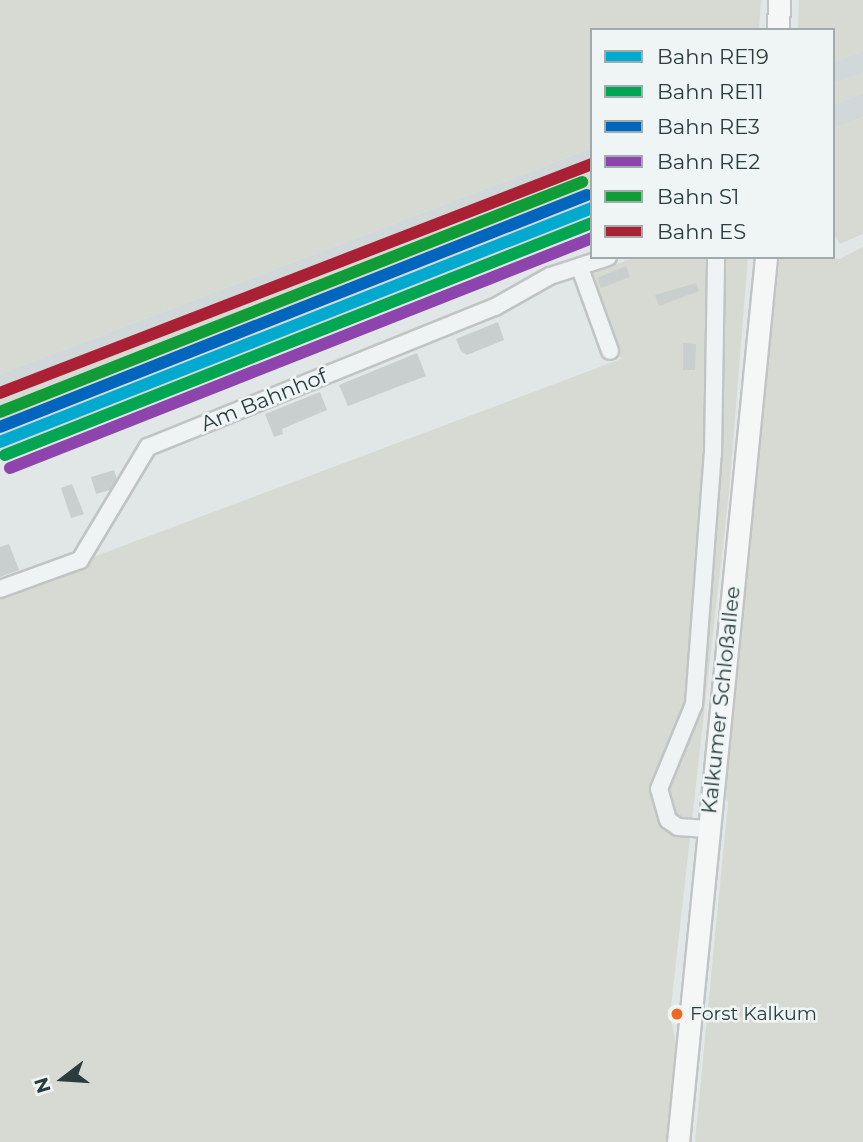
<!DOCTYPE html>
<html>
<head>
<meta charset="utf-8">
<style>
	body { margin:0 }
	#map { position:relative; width:863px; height:1142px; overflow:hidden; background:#e1e6e6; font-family:Montserrat,sans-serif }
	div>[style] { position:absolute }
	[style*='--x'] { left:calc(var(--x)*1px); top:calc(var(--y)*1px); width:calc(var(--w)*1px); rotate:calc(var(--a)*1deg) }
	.built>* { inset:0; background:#d0d8d9 }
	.green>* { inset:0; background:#d7dad2 }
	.building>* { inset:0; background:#c9cece }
	.roads { filter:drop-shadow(2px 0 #c0c4c4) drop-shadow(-2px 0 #c0c4c4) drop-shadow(0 2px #c0c4c4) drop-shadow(0 -2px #c0c4c4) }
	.street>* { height:16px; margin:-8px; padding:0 8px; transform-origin:8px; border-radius:8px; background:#f0f3f3 }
	.secondary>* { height:21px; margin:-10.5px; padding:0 10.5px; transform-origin:10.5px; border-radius:10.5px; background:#f5f6f6 }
	.rail-1>* { height:12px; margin:-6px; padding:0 6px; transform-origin:6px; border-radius:6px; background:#00a9ce }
	.rail-2>* { height:12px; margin:-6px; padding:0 6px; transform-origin:6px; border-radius:6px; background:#00a651 }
	.rail-3>* { height:12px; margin:-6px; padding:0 6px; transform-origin:6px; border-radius:6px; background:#0065bd }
	.rail-4>* { height:12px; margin:-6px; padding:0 6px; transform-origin:6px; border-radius:6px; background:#8e44ad }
	.rail-5>* { height:12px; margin:-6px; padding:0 6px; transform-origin:6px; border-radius:6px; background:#109c37 }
	.rail-6>* { height:12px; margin:-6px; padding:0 6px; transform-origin:6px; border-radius:6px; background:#aa2135 }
	.dots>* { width:19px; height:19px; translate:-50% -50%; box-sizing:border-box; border:4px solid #eff5f5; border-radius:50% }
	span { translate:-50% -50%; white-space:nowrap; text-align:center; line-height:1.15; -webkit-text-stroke:5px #eff5f5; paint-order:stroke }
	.bus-label { font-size:19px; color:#2a3c3d }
	.left { translate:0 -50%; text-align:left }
	.street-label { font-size:21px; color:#2a3c3d }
	.legend { position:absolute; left:590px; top:28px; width:245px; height:231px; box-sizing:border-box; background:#eff5f5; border:2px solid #a0abab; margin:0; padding:9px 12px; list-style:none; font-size:21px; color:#2a3c3d }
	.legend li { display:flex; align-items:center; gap:14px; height:35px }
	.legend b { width:35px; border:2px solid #a0abab }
	.north { position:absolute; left:28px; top:1044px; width:70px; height:70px; -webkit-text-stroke:5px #eff5f5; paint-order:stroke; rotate:253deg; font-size:19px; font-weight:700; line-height:28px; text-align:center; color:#2a3c3d }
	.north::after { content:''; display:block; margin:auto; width:24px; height:32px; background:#2a3c3d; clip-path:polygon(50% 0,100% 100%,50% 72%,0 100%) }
</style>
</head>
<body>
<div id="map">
	<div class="built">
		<div style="clip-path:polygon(863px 51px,863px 73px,833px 83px,833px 62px)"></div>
		<div style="clip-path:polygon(863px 93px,863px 117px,833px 129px,833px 105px)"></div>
		<div style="clip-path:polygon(592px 148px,592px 171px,0 398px,0 374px)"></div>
		<div style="clip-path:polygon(592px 202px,592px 222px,0 458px,0 434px)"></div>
	</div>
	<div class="green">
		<div style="clip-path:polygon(0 0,761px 0,759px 30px,592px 30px,592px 148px,0 374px)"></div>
		<div style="clip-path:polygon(799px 0,863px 0,863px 51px,833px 62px,833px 30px,798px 30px)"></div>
		<div style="clip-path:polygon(863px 73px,863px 93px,833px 105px,833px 83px)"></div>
		<div style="clip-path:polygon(863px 117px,863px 234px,840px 244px,833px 233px,833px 129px)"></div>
		<div style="clip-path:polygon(592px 171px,592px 202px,0 434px,0 398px)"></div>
		<div style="clip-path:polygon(863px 247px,863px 1142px,695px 1142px,728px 802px,723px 787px,744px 552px,780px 257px,840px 259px)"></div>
		<div style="clip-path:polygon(635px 257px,709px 257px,705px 377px,716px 257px,748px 257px,729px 492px,670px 1015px,676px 1044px,666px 1142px,0 1142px,0 592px,621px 359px,589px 275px)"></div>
	</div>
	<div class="building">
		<div style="clip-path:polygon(626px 266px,630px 277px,601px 288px,597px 278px)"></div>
		<div style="clip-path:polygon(696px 283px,699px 291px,659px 306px,655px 295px)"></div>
		<div style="clip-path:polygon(498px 322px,504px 340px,467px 355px,461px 351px,456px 339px)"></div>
		<div style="clip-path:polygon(683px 343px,696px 344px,695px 370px,683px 370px)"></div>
		<div style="clip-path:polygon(417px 353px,426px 376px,348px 406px,339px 385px)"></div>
		<div style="clip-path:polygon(320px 392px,327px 410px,282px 429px,283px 434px,274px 437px,265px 414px)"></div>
		<div style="clip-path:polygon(114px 470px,117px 479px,110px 490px,96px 494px,91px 477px)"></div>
		<div style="clip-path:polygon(72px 484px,84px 514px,71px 518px,61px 488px)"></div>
		<div style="clip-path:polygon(9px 544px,19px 570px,0 577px,0 547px)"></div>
	</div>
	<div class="roads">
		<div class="street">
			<div style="--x:580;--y:268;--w:88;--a:70.1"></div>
			<div style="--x:0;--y:589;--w:85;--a:-19.9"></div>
			<div style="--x:80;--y:560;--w:132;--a:-59"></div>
			<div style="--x:148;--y:447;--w:374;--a:-22"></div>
			<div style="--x:495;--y:307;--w:63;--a:-29.4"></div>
			<div style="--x:550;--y:276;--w:61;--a:-18.1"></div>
			<div style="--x:708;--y:829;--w:30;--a:-176"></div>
			<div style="--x:678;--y:827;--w:12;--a:-145"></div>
			<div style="--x:668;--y:820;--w:32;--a:-106"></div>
			<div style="--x:659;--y:789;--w:92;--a:-67.6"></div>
			<div style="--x:694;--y:704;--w:251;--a:-85.7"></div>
			<div style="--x:713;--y:454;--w:197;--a:-89.1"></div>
		</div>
		<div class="secondary">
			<div style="--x:778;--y:30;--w:30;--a:-88"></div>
			<div style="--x:678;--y:1142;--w:889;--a:-84.32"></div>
		</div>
	</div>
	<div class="rail-1">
		<div style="--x:0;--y:442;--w:637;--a:-21.57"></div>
	</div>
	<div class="rail-2">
		<div style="--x:5;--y:455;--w:631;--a:-21.57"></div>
	</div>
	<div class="rail-3">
		<div style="--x:0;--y:427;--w:631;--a:-21.57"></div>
	</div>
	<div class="rail-4">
		<div style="--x:10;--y:468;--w:626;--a:-21.56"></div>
	</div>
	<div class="rail-5">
		<div style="--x:0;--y:412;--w:626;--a:-21.56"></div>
	</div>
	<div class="rail-6">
		<div style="--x:0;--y:393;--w:635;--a:-21.15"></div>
	</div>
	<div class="dots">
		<div style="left:677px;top:1014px;background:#f26522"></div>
	</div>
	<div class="bus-label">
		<span class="left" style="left:690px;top:1014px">Forst Kalkum</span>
	</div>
	<div class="street-label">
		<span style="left:264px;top:400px;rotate:-22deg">Am Bahnhof</span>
		<span style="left:721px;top:700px;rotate:-84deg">Kalkumer Schloßallee</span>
	</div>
	<ul class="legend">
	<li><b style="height:9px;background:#00a9ce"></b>Bahn RE19</li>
	<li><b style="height:9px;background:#00a651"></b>Bahn RE11</li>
	<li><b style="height:9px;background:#0065bd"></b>Bahn RE3</li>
	<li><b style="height:9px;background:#8e44ad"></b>Bahn RE2</li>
	<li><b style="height:9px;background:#109c37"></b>Bahn S1</li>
	<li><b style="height:9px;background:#aa2135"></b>Bahn ES</li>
	</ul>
	<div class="north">N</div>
</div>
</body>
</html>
